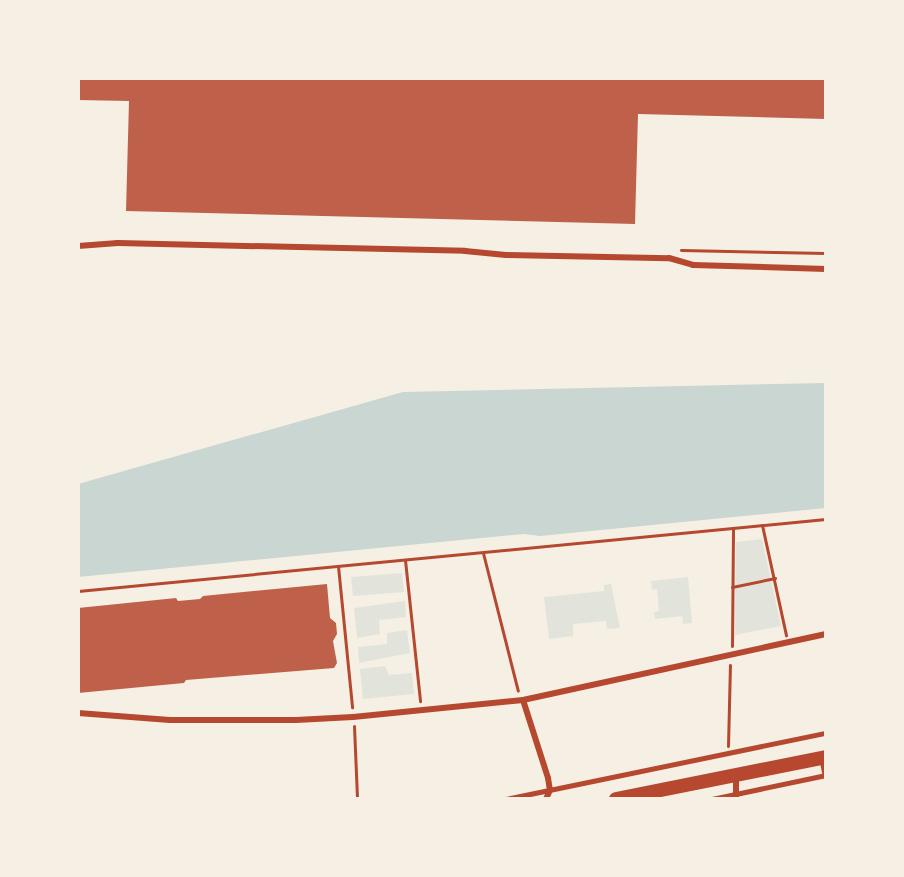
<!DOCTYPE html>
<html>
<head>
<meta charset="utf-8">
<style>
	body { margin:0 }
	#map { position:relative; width:904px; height:877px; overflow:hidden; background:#f6efe4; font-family:"Source Serif 4",serif }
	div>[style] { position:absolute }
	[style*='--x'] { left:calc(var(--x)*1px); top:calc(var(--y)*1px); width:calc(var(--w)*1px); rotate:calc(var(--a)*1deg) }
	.green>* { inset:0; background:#e2e4dc }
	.water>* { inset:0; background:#c9d6d2 }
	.building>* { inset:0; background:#bf614a }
	.path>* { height:3px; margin:-1.5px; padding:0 1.5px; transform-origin:1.5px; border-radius:1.5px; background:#b5482f }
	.service>* { height:4.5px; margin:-2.25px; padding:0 2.25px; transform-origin:2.25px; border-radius:2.25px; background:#b5482f }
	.minor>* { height:6px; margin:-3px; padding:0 3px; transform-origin:3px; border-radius:3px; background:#b5482f }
	.primary>* { height:14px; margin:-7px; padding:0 7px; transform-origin:7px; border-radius:7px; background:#b5482f }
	span { translate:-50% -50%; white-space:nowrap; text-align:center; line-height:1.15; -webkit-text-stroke:6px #f6efe4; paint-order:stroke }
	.frame { position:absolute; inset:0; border:80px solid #f6efe4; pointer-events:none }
</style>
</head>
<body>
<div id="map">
	<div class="green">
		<div style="clip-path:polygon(762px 539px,781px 626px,735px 635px,736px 542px)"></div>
		<div style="clip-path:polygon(402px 573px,404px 592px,353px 596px,351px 577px)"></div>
		<div style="clip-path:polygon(688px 577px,692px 623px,683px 624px,682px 616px,655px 619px,654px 612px,659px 611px,657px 589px,652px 590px,651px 581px)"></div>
		<div style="clip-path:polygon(611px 584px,620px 628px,607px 629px,606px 621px,573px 624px,573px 636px,549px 639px,544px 597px,604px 591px,604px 585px)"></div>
		<div style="clip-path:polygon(405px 601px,406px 617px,379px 620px,380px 634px,357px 638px,354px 608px)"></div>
		<div style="clip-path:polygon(407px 630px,410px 653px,359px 663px,358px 647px,387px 644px,387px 633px)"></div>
		<div style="clip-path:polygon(385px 666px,389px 675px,412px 673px,414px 694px,363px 699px,360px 669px)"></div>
	</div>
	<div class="water">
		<div style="clip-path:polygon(826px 383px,826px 508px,540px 536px,524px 534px,78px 577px,78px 484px,403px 392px)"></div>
	</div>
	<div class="building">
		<div style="clip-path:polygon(78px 78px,826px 78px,826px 119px,638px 114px,635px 224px,126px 211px,129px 101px,78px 100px)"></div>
		<div style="clip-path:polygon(327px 584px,330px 618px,336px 623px,337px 634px,333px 641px,337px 663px,334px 668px,186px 680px,184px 683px,78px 693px,78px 608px,176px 598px,178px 601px,200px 599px,203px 596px)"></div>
	</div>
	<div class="path">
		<div style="--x:681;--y:250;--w:145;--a:1.2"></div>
		<div style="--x:762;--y:525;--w:113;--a:77.7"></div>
		<div style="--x:483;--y:553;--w:142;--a:75.8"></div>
		<div style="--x:405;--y:560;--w:142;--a:83.9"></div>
		<div style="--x:338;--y:566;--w:142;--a:84.3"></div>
		<div style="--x:732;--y:587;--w:44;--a:-11.8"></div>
		<div style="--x:78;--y:591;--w:751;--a:-5.5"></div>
		<div style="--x:732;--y:646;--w:118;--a:-89.5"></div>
		<div style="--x:354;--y:726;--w:73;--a:87.6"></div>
		<div style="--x:728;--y:746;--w:81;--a:-88.6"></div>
	</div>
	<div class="service">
		<div style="--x:506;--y:799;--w:327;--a:-11.7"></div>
		<div style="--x:712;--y:799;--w:116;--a:-11.9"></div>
	</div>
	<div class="minor">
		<div style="--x:78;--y:246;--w:40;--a:-4.3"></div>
		<div style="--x:118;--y:243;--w:347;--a:1.3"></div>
		<div style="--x:465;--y:251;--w:41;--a:5.6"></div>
		<div style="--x:506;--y:255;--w:163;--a:1.1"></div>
		<div style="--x:669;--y:258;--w:25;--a:16"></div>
		<div style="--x:693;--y:265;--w:133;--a:1.7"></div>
		<div style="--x:523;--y:700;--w:82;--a:72.2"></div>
		<div style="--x:548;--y:778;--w:12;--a:81"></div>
		<div style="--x:550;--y:790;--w:10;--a:114"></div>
		<div style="--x:78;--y:713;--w:92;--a:4.4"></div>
		<div style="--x:170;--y:720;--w:126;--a:0"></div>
		<div style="--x:296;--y:720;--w:57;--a:-3"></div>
		<div style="--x:353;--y:717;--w:171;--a:-5.7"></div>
		<div style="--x:523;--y:700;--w:310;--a:-12.3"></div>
		<div style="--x:822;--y:758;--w:19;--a:78"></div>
		<div style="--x:736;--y:799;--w:23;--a:-90"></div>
	</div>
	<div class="primary">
		<div style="--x:616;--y:799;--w:214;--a:-11.3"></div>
	</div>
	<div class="frame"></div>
</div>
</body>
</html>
